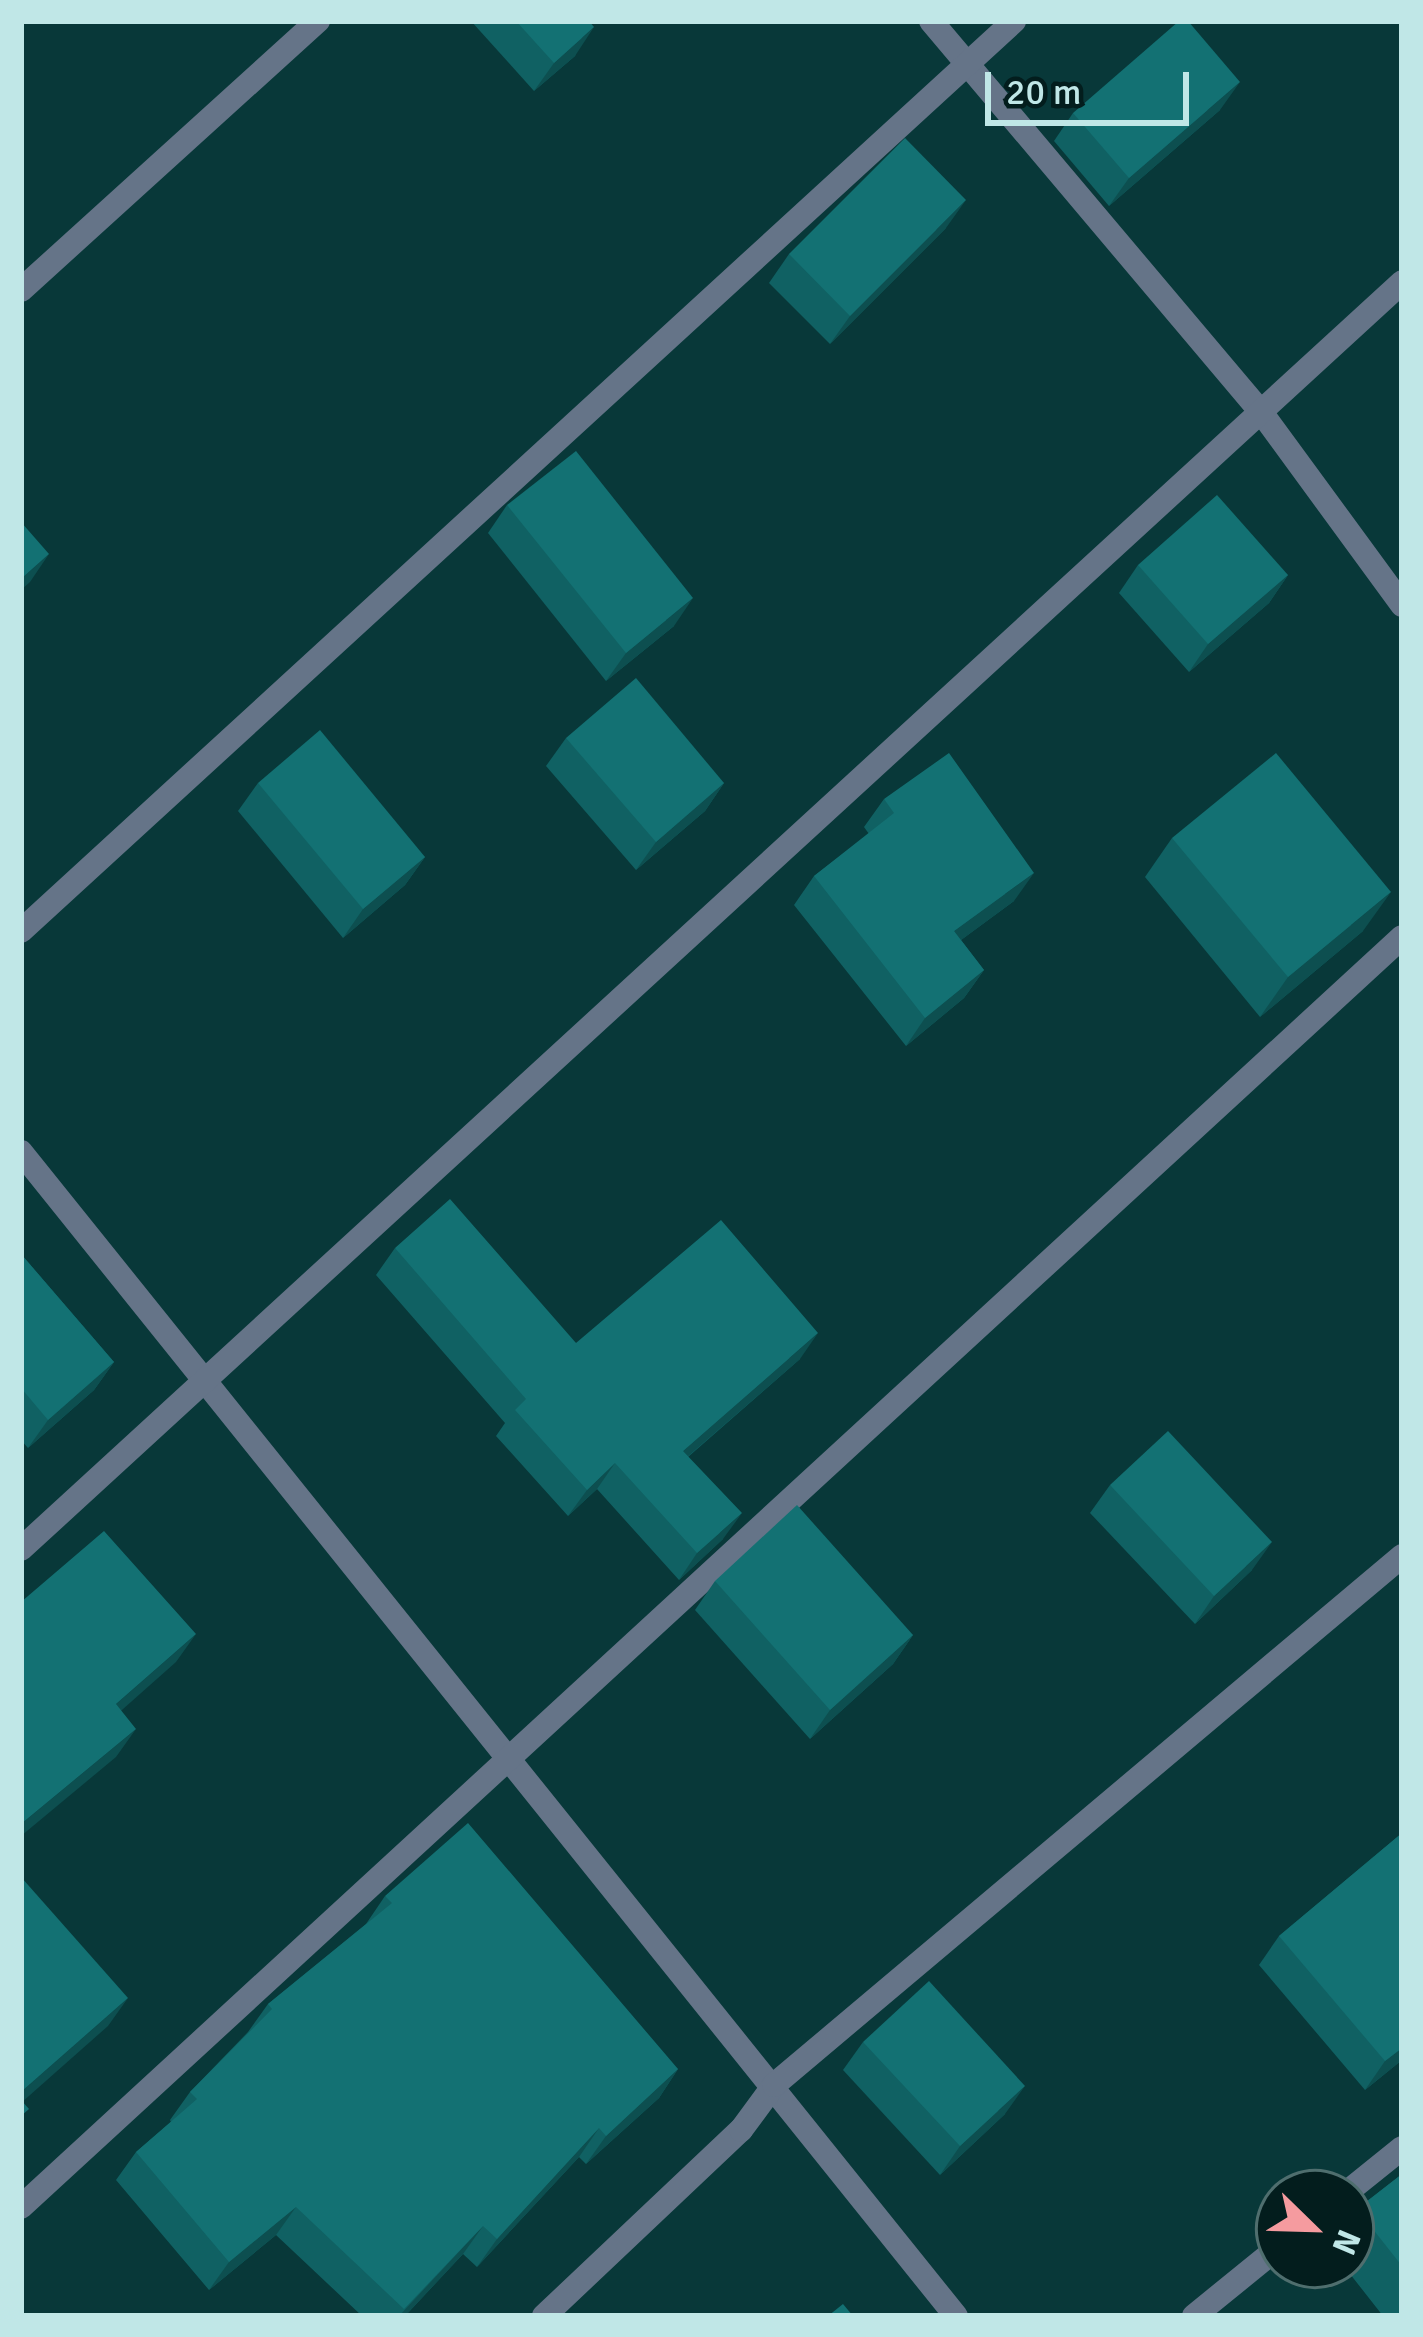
<!DOCTYPE html>
<html>
<head>
<meta charset="utf-8">
<style>
	body { margin:0 }
	#map { position:relative; width:1423px; height:2337px; overflow:hidden; background:#083839; font-family:Signika,sans-serif }
	div>[style] { position:absolute }
	[style*='--x'] { left:calc(var(--x)*1px); top:calc(var(--y)*1px); width:calc(var(--w)*1px); rotate:calc(var(--a)*1deg) }
	.minor>* { height:24px; margin:-12px; padding:0 12px; transform-origin:12px; border-radius:12px; background:#657488 }
	.wall>* { inset:0; background:#106163 }
	.shaded-wall>* { inset:0; background:#0d4f50 }
	.building>* { inset:0; background:#137173 }
	span { translate:-50% -50%; white-space:nowrap; text-align:center; line-height:1.15; -webkit-text-stroke:9px #031d1d; paint-order:stroke }
	.frame { position:absolute; inset:0; border:24px solid #c0e7e7; pointer-events:none }
	.north { position:absolute; left:1255px; top:2169px; width:120px; height:120px; box-sizing:border-box; background:#031d1d; border:3px solid #4f6e6e; border-radius:50%; rotate:113deg; font-size:33px; font-weight:700; line-height:48px; text-align:center; color:#c0e7e7 }
	.north::after { content:''; display:block; margin:auto; width:42px; height:54px; background:#f59b9f; clip-path:polygon(50% 0,100% 100%,50% 72%,0 100%) }
	.scale { position:absolute; left:985px; top:72px; width:204px; height:54px; box-sizing:border-box; border:6px solid #c0e7e7; border-top:0; padding-left:15px; font-size:36px; line-height:42px; white-space:nowrap; color:#c0e7e7; -webkit-text-stroke:9px #031d1d; paint-order:stroke }
</style>
</head>
<body>
<div id="map">
	<div class="minor">
		<div style="--x:931;--y:21;--w:512;--a:49.84"></div>
		<div style="--x:1261;--y:412;--w:239;--a:53.8"></div>
		<div style="--x:21;--y:290;--w:401;--a:-42.2"></div>
		<div style="--x:21;--y:931;--w:1347;--a:-42.5"></div>
		<div style="--x:21;--y:1152;--w:1493;--a:51.23"></div>
		<div style="--x:21;--y:1549;--w:1874;--a:-42.53"></div>
		<div style="--x:1346;--y:2193;--w:72;--a:-38.8"></div>
		<div style="--x:21;--y:2207;--w:1876;--a:-42.6"></div>
		<div style="--x:544;--y:2316;--w:271;--a:-43.4"></div>
		<div style="--x:741;--y:2130;--w:56;--a:-53.7"></div>
		<div style="--x:774;--y:2085;--w:821;--a:-40.11"></div>
		<div style="--x:1194;--y:2316;--w:109;--a:-39.1"></div>
	</div>
	<div class="wall">
		<div style="clip-path:polygon(471px 21px,589px 21px,575px 56px,534px 91px)"></div>
		<div style="clip-path:polygon(1220px 110px,1109px 206px,1054px 141px,1073px 113px)"></div>
		<div style="clip-path:polygon(946px 228px,830px 344px,769px 283px,789px 254px)"></div>
		<div style="clip-path:polygon(507px 505px,674px 626px,606px 681px,488px 533px)"></div>
		<div style="clip-path:polygon(1138px 565px,1288px 575px,1269px 603px,1189px 672px,1119px 593px)"></div>
		<div style="clip-path:polygon(566px 738px,724px 783px,705px 811px,636px 870px,546px 766px)"></div>
		<div style="clip-path:polygon(258px 783px,425px 857px,405px 885px,343px 938px,238px 811px)"></div>
		<div style="clip-path:polygon(884px 799px,1014px 901px,961px 940px,984px 970px,964px 998px,906px 1046px,794px 905px,814px 876px,869px 834px,864px 827px)"></div>
		<div style="clip-path:polygon(1172px 838px,1363px 931px,1260px 1017px,1145px 877px)"></div>
		<div style="clip-path:polygon(395px 1248px,576px 1343px,800px 1359px,688px 1457px,723px 1539px,679px 1580px,597px 1489px,568px 1516px,496px 1436px,505px 1423px,376px 1275px)"></div>
		<div style="clip-path:polygon(21px 1254px,114px 1362px,94px 1390px,28px 1448px,21px 1440px)"></div>
		<div style="clip-path:polygon(1110px 1485px,1252px 1570px,1195px 1624px,1090px 1513px)"></div>
		<div style="clip-path:polygon(715px 1581px,913px 1635px,893px 1664px,810px 1739px,695px 1610px)"></div>
		<div style="clip-path:polygon(1402px 1833px,1402px 2060px,1365px 2090px,1259px 1965px,1279px 1936px)"></div>
		<div style="clip-path:polygon(385px 1896px,678px 2069px,659px 2098px,586px 2164px,579px 2157px,477px 2267px,463px 2254px,405px 2316px,362px 2316px,276px 2235px,209px 2290px,116px 2180px,136px 2152px,171px 2122px,170px 2120px,190px 2092px,248px 2032px,268px 2004px,366px 1924px)"></div>
		<div style="clip-path:polygon(863px 2042px,1005px 2114px,940px 2175px,843px 2070px)"></div>
		<div style="clip-path:polygon(1402px 2174px,1402px 2316px,1383px 2316px,1343px 2265px,1351px 2265px,1351px 2218px,1357px 2209px)"></div>
	</div>
	<div class="shaded-wall">
		<div style="clip-path:polygon(594px 27px,575px 56px,534px 91px,554px 63px)"></div>
		<div style="clip-path:polygon(1240px 82px,1220px 110px,1109px 206px,1129px 178px)"></div>
		<div style="clip-path:polygon(966px 200px,946px 228px,830px 344px,850px 316px)"></div>
		<div style="clip-path:polygon(49px 554px,30px 582px,21px 590px,21px 579px)"></div>
		<div style="clip-path:polygon(1288px 575px,1269px 603px,1189px 672px,1208px 644px)"></div>
		<div style="clip-path:polygon(693px 598px,674px 626px,606px 681px,626px 653px)"></div>
		<div style="clip-path:polygon(724px 783px,705px 811px,636px 870px,656px 842px)"></div>
		<div style="clip-path:polygon(425px 857px,405px 885px,343px 938px,363px 909px)"></div>
		<div style="clip-path:polygon(1034px 873px,1014px 901px,934px 960px,954px 931px)"></div>
		<div style="clip-path:polygon(1391px 892px,1363px 931px,1260px 1017px,1288px 977px)"></div>
		<div style="clip-path:polygon(984px 970px,964px 998px,906px 1046px,925px 1018px)"></div>
		<div style="clip-path:polygon(818px 1333px,800px 1359px,664px 1477px,683px 1451px)"></div>
		<div style="clip-path:polygon(114px 1362px,94px 1390px,28px 1448px,48px 1420px)"></div>
		<div style="clip-path:polygon(615px 1463px,597px 1489px,568px 1516px,587px 1490px)"></div>
		<div style="clip-path:polygon(742px 1513px,723px 1539px,679px 1580px,697px 1553px)"></div>
		<div style="clip-path:polygon(1272px 1542px,1252px 1570px,1195px 1624px,1214px 1596px)"></div>
		<div style="clip-path:polygon(196px 1634px,176px 1662px,96px 1733px,116px 1704px)"></div>
		<div style="clip-path:polygon(913px 1635px,893px 1664px,810px 1739px,830px 1710px)"></div>
		<div style="clip-path:polygon(136px 1729px,116px 1757px,21px 1836px,21px 1824px)"></div>
		<div style="clip-path:polygon(128px 1998px,108px 2026px,21px 2103px,21px 2092px)"></div>
		<div style="clip-path:polygon(1402px 2048px,1402px 2060px,1365px 2090px,1385px 2061px)"></div>
		<div style="clip-path:polygon(678px 2069px,659px 2098px,586px 2164px,606px 2136px)"></div>
		<div style="clip-path:polygon(1025px 2086px,1005px 2114px,940px 2175px,960px 2146px)"></div>
		<div style="clip-path:polygon(599px 2128px,579px 2157px,477px 2267px,497px 2239px)"></div>
		<div style="clip-path:polygon(296px 2207px,276px 2235px,209px 2290px,229px 2262px)"></div>
		<div style="clip-path:polygon(483px 2226px,463px 2254px,405px 2316px,399px 2316px)"></div>
	</div>
	<div class="building">
		<div style="clip-path:polygon(516px 21px,589px 21px,594px 27px,554px 63px)"></div>
		<div style="clip-path:polygon(1179px 21px,1188px 21px,1240px 82px,1129px 178px,1073px 113px)"></div>
		<div style="clip-path:polygon(905px 138px,966px 200px,850px 316px,789px 254px)"></div>
		<div style="clip-path:polygon(576px 451px,693px 598px,626px 653px,507px 505px)"></div>
		<div style="clip-path:polygon(1217px 495px,1288px 575px,1208px 644px,1138px 565px)"></div>
		<div style="clip-path:polygon(21px 522px,49px 554px,21px 579px)"></div>
		<div style="clip-path:polygon(636px 678px,724px 783px,656px 842px,566px 738px)"></div>
		<div style="clip-path:polygon(320px 730px,425px 857px,363px 909px,258px 783px)"></div>
		<div style="clip-path:polygon(949px 753px,1034px 873px,954px 931px,984px 970px,925px 1018px,814px 876px,894px 813px,884px 799px)"></div>
		<div style="clip-path:polygon(1276px 753px,1391px 892px,1288px 977px,1172px 838px)"></div>
		<div style="clip-path:polygon(450px 1199px,576px 1343px,721px 1220px,818px 1333px,683px 1451px,742px 1513px,697px 1553px,615px 1463px,587px 1490px,515px 1410px,526px 1399px,395px 1248px)"></div>
		<div style="clip-path:polygon(21px 1254px,114px 1362px,48px 1420px,21px 1388px)"></div>
		<div style="clip-path:polygon(1168px 1431px,1272px 1542px,1214px 1596px,1110px 1485px)"></div>
		<div style="clip-path:polygon(797px 1505px,913px 1635px,830px 1710px,715px 1581px)"></div>
		<div style="clip-path:polygon(104px 1531px,196px 1634px,116px 1704px,136px 1729px,21px 1824px,21px 1602px)"></div>
		<div style="clip-path:polygon(468px 1823px,678px 2069px,606px 2136px,599px 2128px,497px 2239px,483px 2226px,404px 2309px,296px 2207px,229px 2262px,136px 2152px,197px 2099px,190px 2092px,272px 2009px,268px 2004px,392px 1903px,385px 1896px)"></div>
		<div style="clip-path:polygon(1402px 1833px,1402px 2048px,1385px 2061px,1279px 1936px)"></div>
		<div style="clip-path:polygon(21px 1877px,128px 1998px,21px 2092px)"></div>
		<div style="clip-path:polygon(929px 1981px,1025px 2086px,960px 2146px,863px 2042px)"></div>
		<div style="clip-path:polygon(21px 2100px,29px 2109px,21px 2116px)"></div>
		<div style="clip-path:polygon(1402px 2174px,1402px 2266px,1357px 2209px)"></div>
		<div style="clip-path:polygon(843px 2304px,853px 2316px,828px 2316px)"></div>
	</div>
	<div class="frame"></div>
	<div class="north">N</div>
	<div class="scale">20 m</div>
</div>
</body>
</html>
